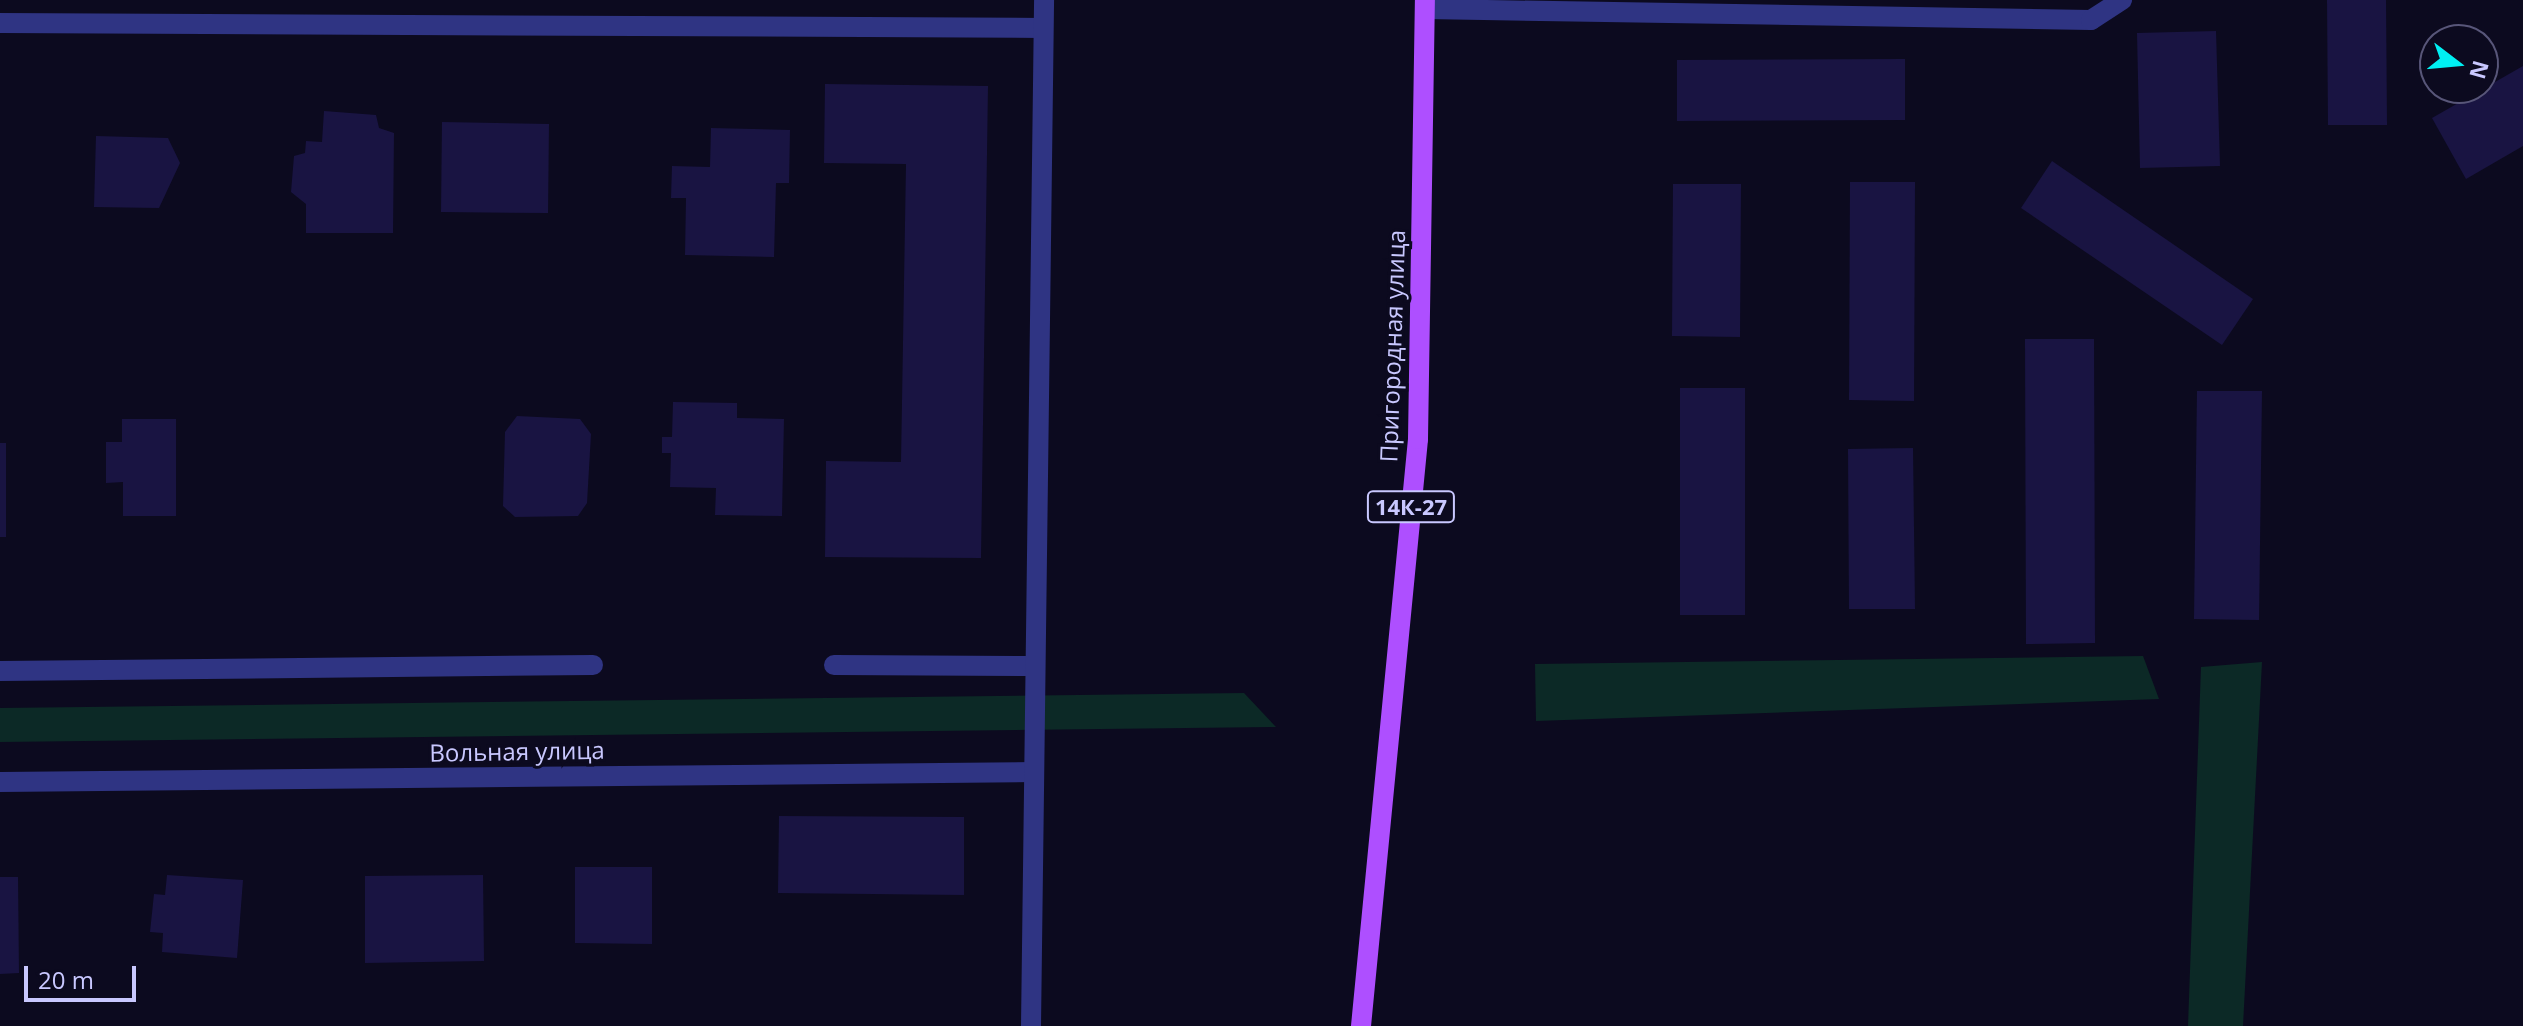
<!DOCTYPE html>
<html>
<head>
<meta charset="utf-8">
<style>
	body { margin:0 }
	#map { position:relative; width:2523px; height:1026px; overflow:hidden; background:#0c0a1f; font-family:"Open Sans",sans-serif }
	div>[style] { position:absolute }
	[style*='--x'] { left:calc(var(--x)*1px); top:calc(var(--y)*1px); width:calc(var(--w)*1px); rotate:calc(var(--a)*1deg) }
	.green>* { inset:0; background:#0c2926 }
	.building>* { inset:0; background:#191442 }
	.lane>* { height:20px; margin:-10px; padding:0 10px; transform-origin:10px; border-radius:10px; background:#2f3483 }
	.street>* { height:20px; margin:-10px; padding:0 10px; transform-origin:10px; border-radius:10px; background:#2f3483 }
	.primary>* { height:20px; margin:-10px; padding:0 10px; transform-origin:10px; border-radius:10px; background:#ae4fff }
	span { translate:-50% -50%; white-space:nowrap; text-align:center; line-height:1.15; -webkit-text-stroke:6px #0c0a1f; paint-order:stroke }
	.shield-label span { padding:2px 6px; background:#0c0a1f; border:2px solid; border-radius:6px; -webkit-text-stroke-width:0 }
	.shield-label { font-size:22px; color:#c9c8ff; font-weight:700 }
	.street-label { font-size:24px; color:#c9c8ff }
	.north { position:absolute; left:2419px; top:24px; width:80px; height:80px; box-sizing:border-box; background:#0c0a1f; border:2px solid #585679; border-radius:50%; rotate:106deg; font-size:22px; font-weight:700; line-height:32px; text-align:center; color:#c9c8ff }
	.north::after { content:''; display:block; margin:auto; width:28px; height:36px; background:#00f0f3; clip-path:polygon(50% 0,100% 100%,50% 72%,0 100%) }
	.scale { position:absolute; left:24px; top:966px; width:112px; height:36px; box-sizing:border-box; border:4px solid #c9c8ff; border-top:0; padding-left:10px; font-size:24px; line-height:28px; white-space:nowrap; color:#c9c8ff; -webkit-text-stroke:6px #0c0a1f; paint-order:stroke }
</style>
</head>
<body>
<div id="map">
	<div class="green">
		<div style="clip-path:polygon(2143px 656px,2159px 699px,1536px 721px,1535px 664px)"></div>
		<div style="clip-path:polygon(2262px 662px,2243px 1026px,2188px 1026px,2201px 667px)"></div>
		<div style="clip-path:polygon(1244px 693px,1276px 727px,0 742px,0 708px)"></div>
	</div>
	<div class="building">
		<div style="clip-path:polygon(2327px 0,2386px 0,2387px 125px,2328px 125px)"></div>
		<div style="clip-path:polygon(2216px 31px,2220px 166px,2140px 168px,2137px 33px)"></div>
		<div style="clip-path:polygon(1905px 59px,1905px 120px,1677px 121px,1677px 60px)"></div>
		<div style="clip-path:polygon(2523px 66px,2523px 146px,2466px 179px,2432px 118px)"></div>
		<div style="clip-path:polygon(825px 84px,988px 86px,981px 558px,825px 557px,826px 461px,901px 462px,906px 164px,824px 163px)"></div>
		<div style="clip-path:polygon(324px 111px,376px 115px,379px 128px,394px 133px,393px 233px,306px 233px,306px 204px,291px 192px,294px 156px,305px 153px,306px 141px,322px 142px)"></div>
		<div style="clip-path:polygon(442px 122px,549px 124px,548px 213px,441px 212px)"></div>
		<div style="clip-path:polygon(711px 128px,790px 130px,789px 183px,776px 183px,774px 257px,685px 255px,686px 198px,671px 198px,672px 166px,710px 167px)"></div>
		<div style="clip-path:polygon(96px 136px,168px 138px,180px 163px,159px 208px,94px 207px)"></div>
		<div style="clip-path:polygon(2052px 161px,2253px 299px,2222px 345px,2021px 208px)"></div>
		<div style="clip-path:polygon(1850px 182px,1915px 182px,1914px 401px,1849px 400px)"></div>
		<div style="clip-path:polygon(1673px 184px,1741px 184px,1740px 337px,1672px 336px)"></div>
		<div style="clip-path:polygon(2025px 339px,2094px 339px,2095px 643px,2026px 644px)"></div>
		<div style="clip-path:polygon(1680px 388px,1745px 388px,1745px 615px,1680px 615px)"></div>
		<div style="clip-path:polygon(2197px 391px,2262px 391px,2259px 620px,2194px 619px)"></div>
		<div style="clip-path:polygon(673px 402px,737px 403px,737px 418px,784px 419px,782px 516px,715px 515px,716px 488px,670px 487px,671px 453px,662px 453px,662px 437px,672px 437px)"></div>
		<div style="clip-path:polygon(517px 416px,580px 419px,591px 434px,587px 503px,578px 516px,515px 517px,503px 506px,505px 432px)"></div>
		<div style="clip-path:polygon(122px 419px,176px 419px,176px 516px,123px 516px,123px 482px,106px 483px,106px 442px,122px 442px)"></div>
		<div style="clip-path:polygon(0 443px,6px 443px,6px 537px,0 537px)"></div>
		<div style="clip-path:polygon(1913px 448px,1915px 609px,1849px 609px,1848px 449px)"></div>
		<div style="clip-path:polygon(779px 816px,964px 817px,964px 895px,778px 893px)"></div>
		<div style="clip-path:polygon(575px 867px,652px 867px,652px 944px,575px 943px)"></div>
		<div style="clip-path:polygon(167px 875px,243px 880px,237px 958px,162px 952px,163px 933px,150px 932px,154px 894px,165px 895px)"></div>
		<div style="clip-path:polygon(483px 875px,484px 961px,365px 963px,365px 876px)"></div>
		<div style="clip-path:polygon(0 877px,18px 877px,19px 973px,0 974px)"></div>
	</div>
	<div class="lane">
		<div style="--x:1426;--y:9;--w:665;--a:0.95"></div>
		<div style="--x:2091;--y:20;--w:37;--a:-33"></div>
	</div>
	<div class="street">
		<div style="--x:0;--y:23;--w:1043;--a:0.27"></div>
		<div style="--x:834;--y:665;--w:201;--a:0.3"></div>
		<div style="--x:0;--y:671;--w:593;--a:-0.58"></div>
		<div style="--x:0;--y:782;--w:1034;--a:-0.55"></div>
		<div style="--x:1031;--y:1026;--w:1026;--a:-89.27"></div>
	</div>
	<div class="primary">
		<div style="--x:1361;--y:1026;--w:590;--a:-84.45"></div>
		<div style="--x:1418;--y:439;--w:439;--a:-89.1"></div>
	</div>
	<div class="shield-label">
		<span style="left:1411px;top:507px">14К-27</span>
	</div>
	<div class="street-label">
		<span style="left:1392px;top:346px;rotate:-88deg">Пригородная улица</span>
		<span style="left:517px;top:751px;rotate:-1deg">Вольная улица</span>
	</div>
	<div class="north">N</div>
	<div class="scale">20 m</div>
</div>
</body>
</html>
